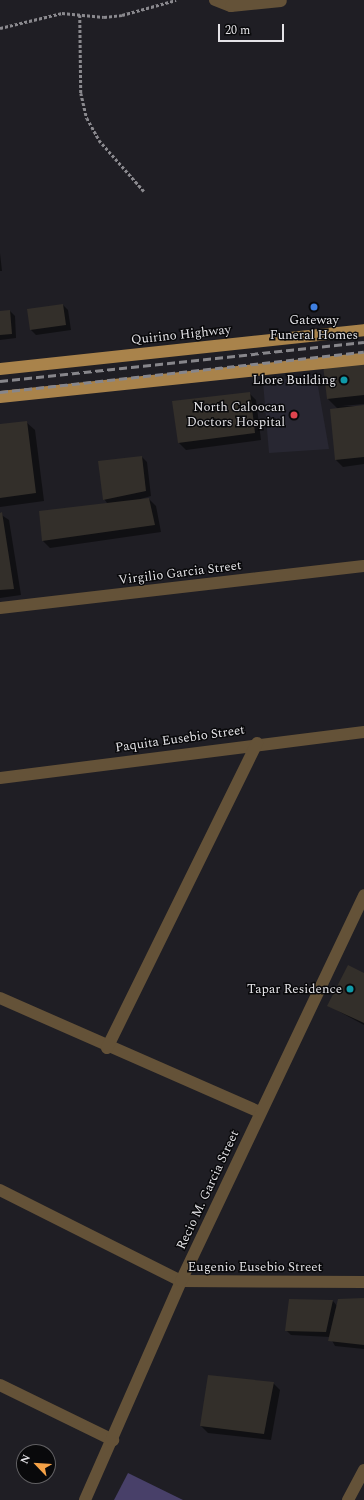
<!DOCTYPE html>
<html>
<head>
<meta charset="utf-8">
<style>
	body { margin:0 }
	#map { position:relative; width:364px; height:1500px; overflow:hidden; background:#1f1e24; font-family:Spectral,serif }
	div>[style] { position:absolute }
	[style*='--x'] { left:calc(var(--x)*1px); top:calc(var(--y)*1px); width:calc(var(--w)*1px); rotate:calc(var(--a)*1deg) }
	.built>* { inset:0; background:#282732 }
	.green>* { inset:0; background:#484069 }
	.shadow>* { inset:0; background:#0007 }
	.building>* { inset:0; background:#332f2a }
	.path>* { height:2.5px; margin-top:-1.25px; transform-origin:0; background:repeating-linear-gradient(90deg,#8a898e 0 3px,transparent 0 5px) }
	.street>* { height:12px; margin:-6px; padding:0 6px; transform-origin:6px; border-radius:6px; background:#645238 }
	.primary>* { height:12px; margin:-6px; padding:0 6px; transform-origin:6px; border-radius:6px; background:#a9834b }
	.rail>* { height:3px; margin-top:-1.5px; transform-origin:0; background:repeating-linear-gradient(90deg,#87868b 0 8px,transparent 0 12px) }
	.dots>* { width:11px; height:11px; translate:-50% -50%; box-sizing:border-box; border:2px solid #09090b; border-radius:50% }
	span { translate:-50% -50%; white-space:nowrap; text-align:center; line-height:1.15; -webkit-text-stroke:3px #09090b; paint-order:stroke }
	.poi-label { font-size:13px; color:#e4e3e7 }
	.right { translate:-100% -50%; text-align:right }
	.street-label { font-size:13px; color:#e4e3e7 }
	.north { position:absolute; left:16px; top:1444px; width:40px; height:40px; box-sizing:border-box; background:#09090b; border:1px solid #616063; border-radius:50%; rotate:295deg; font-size:11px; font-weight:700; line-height:16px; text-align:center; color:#e4e3e7 }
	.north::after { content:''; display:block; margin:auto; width:14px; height:18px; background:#f6a247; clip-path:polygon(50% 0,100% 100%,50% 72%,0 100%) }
	.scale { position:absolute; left:218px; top:24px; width:66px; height:18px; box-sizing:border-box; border:2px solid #e4e3e7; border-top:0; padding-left:5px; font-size:12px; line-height:14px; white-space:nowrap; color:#e4e3e7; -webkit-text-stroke:3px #09090b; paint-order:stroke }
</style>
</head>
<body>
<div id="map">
	<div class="built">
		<div style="clip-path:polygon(316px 375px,329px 449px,269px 453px,263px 382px)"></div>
	</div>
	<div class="green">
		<div style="clip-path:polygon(128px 1473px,183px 1500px,114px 1500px)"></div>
	</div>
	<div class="shadow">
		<div style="clip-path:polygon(0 253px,2px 271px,0 271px)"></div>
		<div style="clip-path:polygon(63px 305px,68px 310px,71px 330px,36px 335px,31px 330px,28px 310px)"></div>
		<div style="clip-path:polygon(10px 311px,15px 316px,16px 338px,0 340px,0 312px)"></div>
		<div style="clip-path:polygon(364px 362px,364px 404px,342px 406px,364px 406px,364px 464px,343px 467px,336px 460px,338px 409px,328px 399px,324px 366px)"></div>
		<div style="clip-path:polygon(249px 393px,256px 400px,261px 440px,186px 450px,179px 443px)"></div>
		<div style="clip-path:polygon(26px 422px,35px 430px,44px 501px,0 507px,0 425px)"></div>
		<div style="clip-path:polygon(142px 457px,147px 462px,151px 496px,137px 500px,149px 499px,156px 506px,161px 532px,50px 548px,43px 541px,40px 512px,108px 504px,104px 499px)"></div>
		<div style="clip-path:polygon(0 514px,9px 520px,21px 595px,0 598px)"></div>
		<div style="clip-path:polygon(364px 974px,364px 1025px,329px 1006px)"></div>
		<div style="clip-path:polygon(364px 1299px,364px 1349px,335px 1346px,330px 1337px,291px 1335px,286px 1330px,333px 1301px,337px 1306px)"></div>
		<div style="clip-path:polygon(273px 1383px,280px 1390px,271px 1440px,208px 1433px,201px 1426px)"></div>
	</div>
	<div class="building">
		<div style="clip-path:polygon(63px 304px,66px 325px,30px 330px,27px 309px)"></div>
		<div style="clip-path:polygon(10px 310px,12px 334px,0 335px,0 311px)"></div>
		<div style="clip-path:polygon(364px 361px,364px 395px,327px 399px,323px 365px)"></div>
		<div style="clip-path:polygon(250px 392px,255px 433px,178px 443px,172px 401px)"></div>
		<div style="clip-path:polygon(364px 405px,364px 457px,335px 460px,330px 409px)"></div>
		<div style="clip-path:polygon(27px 421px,36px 493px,0 498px,0 424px)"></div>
		<div style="clip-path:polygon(142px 456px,146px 491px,103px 500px,98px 461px)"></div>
		<div style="clip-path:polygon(149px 498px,155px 525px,42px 541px,39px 511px)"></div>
		<div style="clip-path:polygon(2px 512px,14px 589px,0 590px,0 513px)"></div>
		<div style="clip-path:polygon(348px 965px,364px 973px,364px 1023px,327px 1006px)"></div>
		<div style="clip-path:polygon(364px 1298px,364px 1345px,328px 1341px,338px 1299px)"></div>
		<div style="clip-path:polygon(289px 1299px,333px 1300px,326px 1332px,285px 1331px)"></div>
		<div style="clip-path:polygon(208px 1375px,274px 1382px,264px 1434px,200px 1426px)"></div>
	</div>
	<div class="path">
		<div style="--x:80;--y:15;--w:78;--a:89.3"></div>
		<div style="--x:81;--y:93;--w:26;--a:77"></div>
		<div style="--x:87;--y:118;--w:25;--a:61"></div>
		<div style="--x:99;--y:140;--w:68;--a:48.6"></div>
		<div style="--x:0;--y:28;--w:64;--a:-13.6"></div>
		<div style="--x:62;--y:13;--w:42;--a:5.4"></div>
		<div style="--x:104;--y:17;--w:18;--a:-6"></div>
		<div style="--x:122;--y:15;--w:56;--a:-15.5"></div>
	</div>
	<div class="street">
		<div style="--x:215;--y:0;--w:17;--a:21"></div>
		<div style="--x:231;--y:6;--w:50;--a:-5.7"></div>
		<div style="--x:0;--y:608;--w:366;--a:-6.6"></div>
		<div style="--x:0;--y:778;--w:367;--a:-7.2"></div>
		<div style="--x:0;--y:998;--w:284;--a:23.7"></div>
		<div style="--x:107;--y:1048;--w:340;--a:-63.8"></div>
		<div style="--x:0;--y:1190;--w:203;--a:26.7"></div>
		<div style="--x:181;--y:1281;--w:183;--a:0.3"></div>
		<div style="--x:0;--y:1385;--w:126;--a:26"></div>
		<div style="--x:85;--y:1500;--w:239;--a:-66.3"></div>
		<div style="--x:181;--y:1281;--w:427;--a:-64.6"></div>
		<div style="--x:348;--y:1500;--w:34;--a:-62"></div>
	</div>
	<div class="primary">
		<div style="--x:0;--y:369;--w:366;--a:-6.1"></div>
		<div style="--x:0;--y:397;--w:366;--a:-6"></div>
	</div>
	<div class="rail">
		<div style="--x:0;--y:381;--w:366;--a:-6.1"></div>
		<div style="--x:0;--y:392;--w:366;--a:-6.3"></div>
	</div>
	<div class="dots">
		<div style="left:314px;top:307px;background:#3f7fe0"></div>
		<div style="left:344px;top:380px;background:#0f9aa8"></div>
		<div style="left:294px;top:415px;background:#e0444e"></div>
		<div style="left:350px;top:989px;background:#0f9aa8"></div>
	</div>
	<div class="poi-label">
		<span style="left:314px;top:328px">Gateway<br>Funeral Homes</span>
		<span class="right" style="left:336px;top:380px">Llore Building</span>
		<span class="right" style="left:285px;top:415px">North Caloocan<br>Doctors Hospital</span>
		<span class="right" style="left:342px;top:989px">Tapar Residence</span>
	</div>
	<div class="street-label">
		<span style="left:181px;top:335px;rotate:-6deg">Quirino Highway</span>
		<span style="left:180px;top:573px;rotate:-7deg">Virgilio Garcia Street</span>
		<span style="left:180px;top:739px;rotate:-8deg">Paquita Eusebio Street</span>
		<span style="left:208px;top:1190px;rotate:-65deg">Recio M. Garcia Street</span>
		<span style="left:255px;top:1267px">Eugenio Eusebio Street</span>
	</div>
	<div class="north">N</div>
	<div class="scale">20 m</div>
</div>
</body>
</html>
